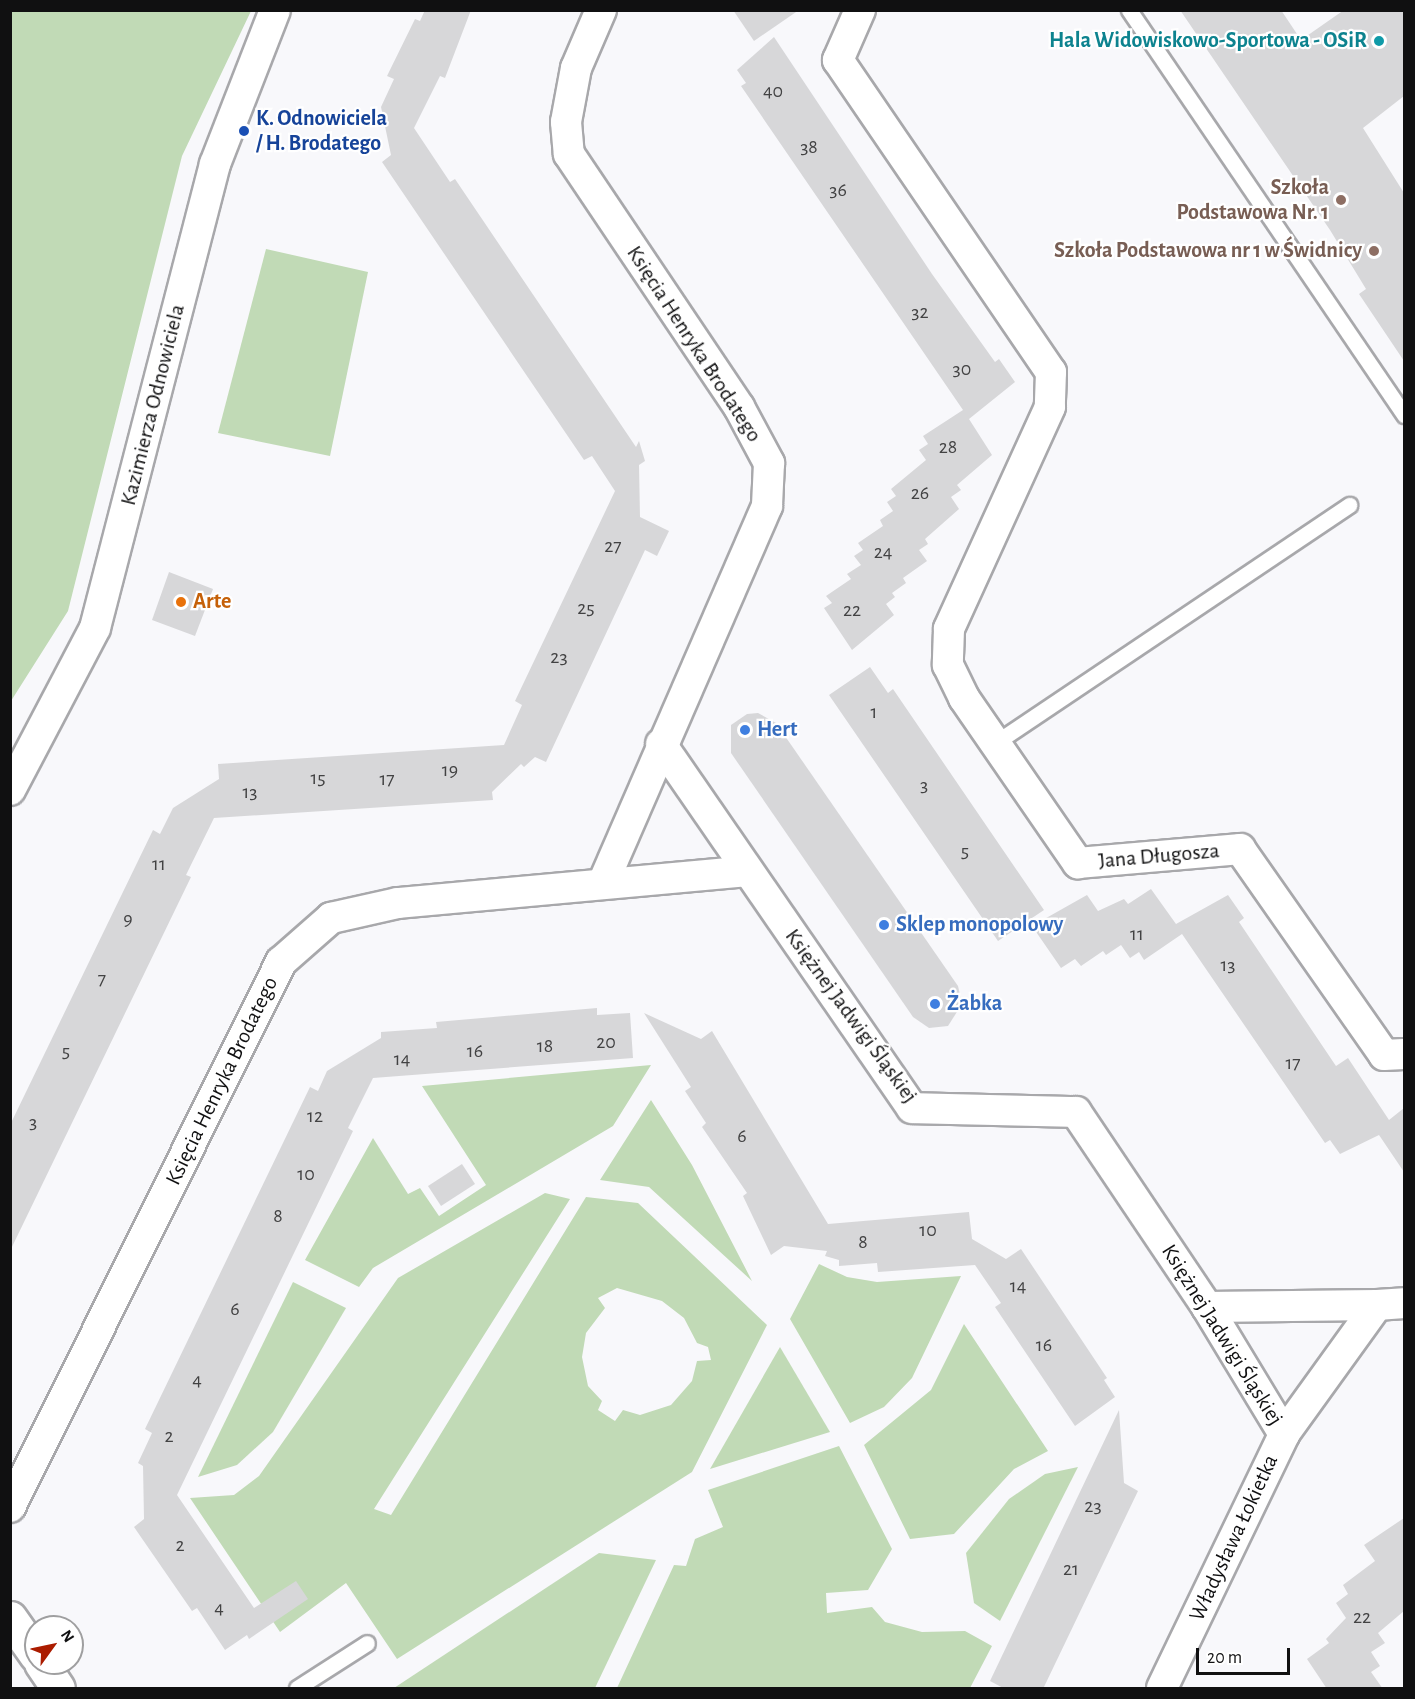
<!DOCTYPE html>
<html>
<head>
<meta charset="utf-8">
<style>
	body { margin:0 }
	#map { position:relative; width:1415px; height:1699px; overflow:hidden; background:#f8f8fb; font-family:"Alegreya Sans",sans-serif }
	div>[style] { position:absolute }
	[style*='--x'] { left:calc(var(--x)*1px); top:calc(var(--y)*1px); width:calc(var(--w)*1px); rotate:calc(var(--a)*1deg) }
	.green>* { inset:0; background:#c1dab6 }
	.building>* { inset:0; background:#d7d7d9 }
	.roads { filter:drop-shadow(2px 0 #a8a8ab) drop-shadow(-2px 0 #a8a8ab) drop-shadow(0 2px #a8a8ab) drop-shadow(0 -2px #a8a8ab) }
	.lane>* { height:15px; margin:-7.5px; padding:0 7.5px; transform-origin:7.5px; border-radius:7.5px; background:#fff }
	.street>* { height:30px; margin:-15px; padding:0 15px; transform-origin:15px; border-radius:15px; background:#fff }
	.secondary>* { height:33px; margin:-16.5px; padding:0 16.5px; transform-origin:16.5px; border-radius:16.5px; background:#fff }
	.dots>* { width:16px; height:16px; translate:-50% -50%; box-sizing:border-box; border:3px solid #fff; border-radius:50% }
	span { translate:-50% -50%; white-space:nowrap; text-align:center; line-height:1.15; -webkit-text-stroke:4.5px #fff; paint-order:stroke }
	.number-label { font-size:20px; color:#424243 }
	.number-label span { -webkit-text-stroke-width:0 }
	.culture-label { font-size:22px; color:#0d838f; font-weight:700 }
	.right { translate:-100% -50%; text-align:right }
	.transit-label { font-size:22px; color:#164399; font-weight:700 }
	.left { translate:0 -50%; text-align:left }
	.education-label { font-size:22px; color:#785e54; font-weight:700 }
	.street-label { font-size:22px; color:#101011 }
	.food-label { font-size:22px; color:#c56008; font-weight:700 }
	.shop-label { font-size:22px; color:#366cbe; font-weight:700 }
	.frame { position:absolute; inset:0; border:12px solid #101011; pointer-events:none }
	.north { position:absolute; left:24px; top:1615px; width:60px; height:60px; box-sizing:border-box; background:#fff; border:2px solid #9f9fa0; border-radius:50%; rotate:57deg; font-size:16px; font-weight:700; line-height:24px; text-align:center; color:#101011 }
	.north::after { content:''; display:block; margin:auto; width:21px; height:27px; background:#ab1c00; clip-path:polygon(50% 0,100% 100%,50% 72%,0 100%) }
	.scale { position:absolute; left:1196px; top:1648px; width:94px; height:27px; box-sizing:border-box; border:3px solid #101011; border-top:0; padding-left:8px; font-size:18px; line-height:21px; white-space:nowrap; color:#101011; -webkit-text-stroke:4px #fff; paint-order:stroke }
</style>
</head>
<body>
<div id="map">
	<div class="green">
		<div style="clip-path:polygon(11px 10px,251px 11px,182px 156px,68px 611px,11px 701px)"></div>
		<div style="clip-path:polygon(266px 249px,368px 272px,330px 456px,218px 433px)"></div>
		<div style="clip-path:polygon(651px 1065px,613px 1126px,373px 1268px,359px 1287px,305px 1260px,373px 1138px,408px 1194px,420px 1188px,439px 1216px,486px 1185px,422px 1086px)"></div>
		<div style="clip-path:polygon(651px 1100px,692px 1165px,752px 1281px,649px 1187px,600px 1180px)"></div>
		<div style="clip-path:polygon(evenodd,545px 1193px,570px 1199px,374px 1509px,391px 1515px,586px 1197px,638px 1203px,767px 1325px,692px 1472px,397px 1659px,346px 1583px,280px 1632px,190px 1498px,234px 1495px,259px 1476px,398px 1278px,545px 1193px,617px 1288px,662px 1301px,684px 1318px,697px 1343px,708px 1347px,711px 1360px,697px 1361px,692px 1381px,671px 1405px,640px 1415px,623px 1410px,615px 1421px,598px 1410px,602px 1401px,588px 1386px,582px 1357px,586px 1333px,605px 1308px,598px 1298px,617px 1288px)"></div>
		<div style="clip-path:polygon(819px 1264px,847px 1277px,877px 1282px,961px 1276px,912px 1378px,884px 1407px,850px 1423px,790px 1319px)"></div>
		<div style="clip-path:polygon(293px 1282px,346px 1308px,273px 1432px,237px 1465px,198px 1477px)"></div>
		<div style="clip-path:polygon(964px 1324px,1048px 1451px,1014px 1469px,954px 1534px,910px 1539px,864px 1445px,931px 1390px)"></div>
		<div style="clip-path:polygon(780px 1347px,830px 1432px,710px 1469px)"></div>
		<div style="clip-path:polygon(839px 1446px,892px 1549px,868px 1590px,826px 1593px,827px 1613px,872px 1607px,885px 1622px,922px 1632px,965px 1631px,992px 1646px,970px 1688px,617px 1688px,674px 1565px,686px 1566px,695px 1539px,723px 1527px,708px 1490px)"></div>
		<div style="clip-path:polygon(1078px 1467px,1000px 1621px,974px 1603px,966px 1553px,1009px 1499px,1045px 1474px)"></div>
		<div style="clip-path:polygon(599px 1553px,656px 1560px,595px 1688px,394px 1688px)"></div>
	</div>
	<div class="building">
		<div style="clip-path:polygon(425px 10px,471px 10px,445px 78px,440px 76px,414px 128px,450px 182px,455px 179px,636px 447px,639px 441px,645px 461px,639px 465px,640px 517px,669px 531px,657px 556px,645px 550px,546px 762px,535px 757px,524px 767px,521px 764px,492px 792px,493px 800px,214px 818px,186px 875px,191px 877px,10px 1251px,10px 1125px,153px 830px,160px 834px,173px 808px,219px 779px,218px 764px,504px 745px,522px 705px,515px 701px,615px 491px,592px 456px,584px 460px,382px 162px,391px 155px,381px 107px,394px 79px,387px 76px,415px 19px,420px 21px)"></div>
		<div style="clip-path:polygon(733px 10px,799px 10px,754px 41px)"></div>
		<div style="clip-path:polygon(1180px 10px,1281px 10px,1301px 40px,1344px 10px,1404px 10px,1404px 96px,1363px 128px,1404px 193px,1404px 361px,1359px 294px,1366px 289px,1330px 230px)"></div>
		<div style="clip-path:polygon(774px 37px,932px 274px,995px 362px,999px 359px,1015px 382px,969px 419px,992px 455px,957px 485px,961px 490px,951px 497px,959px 509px,925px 539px,928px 544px,919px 550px,927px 561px,903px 578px,906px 583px,892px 593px,895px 597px,886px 604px,894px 615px,852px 650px,824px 608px,832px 603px,826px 596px,851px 579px,847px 574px,861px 565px,854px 556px,863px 550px,858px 543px,883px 526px,880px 520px,893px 511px,887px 502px,896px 496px,891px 489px,926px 460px,919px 450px,928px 444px,923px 436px,963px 410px,741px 86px,746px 83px,737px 70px)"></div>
		<div style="clip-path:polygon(169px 572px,213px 589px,195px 636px,152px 620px)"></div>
		<div style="clip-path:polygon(870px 667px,888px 693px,893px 689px,1044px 910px,998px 941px,829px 695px)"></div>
		<div style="clip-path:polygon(758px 713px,776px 723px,958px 986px,962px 1004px,948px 1026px,929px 1028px,913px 1017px,731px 753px,731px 725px,747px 714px)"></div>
		<div style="clip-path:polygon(1151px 889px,1176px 924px,1228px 895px,1244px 918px,1239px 922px,1336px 1066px,1348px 1058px,1389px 1120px,1404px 1108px,1404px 1172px,1379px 1135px,1340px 1154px,1330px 1140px,1325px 1143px,1182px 934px,1144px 960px,1139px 952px,1130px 958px,1121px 945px,1106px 955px,1103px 951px,1081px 966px,1075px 959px,1061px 968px,1032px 926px,1087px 895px,1098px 911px,1124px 899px,1128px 904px)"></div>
		<div style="clip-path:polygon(597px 1008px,597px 1015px,630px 1013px,633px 1058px,373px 1078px,348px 1128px,353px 1131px,177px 1495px,254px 1608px,296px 1581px,308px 1599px,249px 1639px,247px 1635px,225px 1650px,197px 1608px,192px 1611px,134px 1527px,144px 1519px,143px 1466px,138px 1463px,152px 1433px,145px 1429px,310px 1087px,318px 1091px,327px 1071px,381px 1038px,381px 1032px,437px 1028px,436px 1022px)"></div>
		<div style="clip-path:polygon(644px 1013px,701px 1039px,712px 1031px,828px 1224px,969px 1212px,972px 1239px,1006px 1259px,1021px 1249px,1107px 1378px,1104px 1380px,1115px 1397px,1075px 1426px,995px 1307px,1001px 1303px,975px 1265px,878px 1272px,877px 1263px,839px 1266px,839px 1260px,825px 1256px,827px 1251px,784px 1246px,771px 1255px,743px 1196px,747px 1193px,702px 1127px,706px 1123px,685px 1091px,691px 1087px)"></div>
		<div style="clip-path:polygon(462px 1164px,475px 1184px,441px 1206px,428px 1186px)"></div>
		<div style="clip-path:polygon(1119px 1410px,1124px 1483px,1138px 1491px,1043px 1689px,1005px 1689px,990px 1681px)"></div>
		<div style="clip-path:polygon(1404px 1518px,1404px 1611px,1378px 1633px,1385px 1643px,1371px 1652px,1380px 1666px,1371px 1672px,1383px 1689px,1327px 1689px,1307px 1659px,1329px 1643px,1326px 1639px,1346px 1618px,1336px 1603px,1348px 1594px,1343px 1585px,1375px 1561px,1364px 1545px)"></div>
	</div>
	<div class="roads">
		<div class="lane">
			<div style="--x:1129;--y:10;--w:490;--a:55.8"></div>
			<div style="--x:995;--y:743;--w:427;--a:-33.9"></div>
			<div style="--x:297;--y:1688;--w:83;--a:-32.7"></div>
		</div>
		<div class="street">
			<div style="--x:601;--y:10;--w:63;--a:113.3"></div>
			<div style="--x:576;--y:68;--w:55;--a:100.5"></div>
			<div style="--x:566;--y:122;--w:32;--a:85"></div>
			<div style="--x:569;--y:154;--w:305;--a:56.1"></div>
			<div style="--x:739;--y:407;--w:64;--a:61.8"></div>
			<div style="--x:769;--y:463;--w:43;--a:92.7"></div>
			<div style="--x:767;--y:506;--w:409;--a:113.5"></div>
			<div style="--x:860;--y:10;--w:55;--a:113.7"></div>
			<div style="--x:838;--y:60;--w:378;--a:55.7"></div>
			<div style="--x:1051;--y:372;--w:35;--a:92"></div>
			<div style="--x:1050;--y:407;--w:244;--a:114.5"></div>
			<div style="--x:949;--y:629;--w:36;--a:92"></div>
			<div style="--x:948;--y:665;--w:37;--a:64"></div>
			<div style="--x:964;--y:698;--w:201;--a:55.4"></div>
			<div style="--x:1078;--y:863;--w:163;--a:-4.9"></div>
			<div style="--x:1240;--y:849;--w:251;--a:55"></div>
			<div style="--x:1384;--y:1055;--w:20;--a:-3"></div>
			<div style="--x:661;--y:744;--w:442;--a:55.4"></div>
			<div style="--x:912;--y:1108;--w:164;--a:1.4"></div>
			<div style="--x:1076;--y:1112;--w:235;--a:56.1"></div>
			<div style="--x:1207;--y:1307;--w:149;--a:58.8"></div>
			<div style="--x:10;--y:790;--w:183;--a:-62.3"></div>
			<div style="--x:95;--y:628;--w:479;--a:-75.5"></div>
			<div style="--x:215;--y:164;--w:165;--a:-68.7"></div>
			<div style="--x:1377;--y:1305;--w:27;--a:-4"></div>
			<div style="--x:10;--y:1507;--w:609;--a:-63.56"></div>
			<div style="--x:281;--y:962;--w:67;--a:-41.3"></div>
			<div style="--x:331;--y:918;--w:69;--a:-12.6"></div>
			<div style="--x:398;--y:903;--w:350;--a:-5.2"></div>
			<div style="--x:1162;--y:1688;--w:282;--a:-64.3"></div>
			<div style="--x:1284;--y:1434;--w:159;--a:-54.2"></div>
			<div style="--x:1377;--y:1305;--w:170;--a:179.3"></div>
		</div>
		<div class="secondary">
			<div style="--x:10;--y:1618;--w:45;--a:54.9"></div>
			<div style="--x:41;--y:1663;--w:30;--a:56"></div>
		</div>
	</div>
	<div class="dots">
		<div style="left:1379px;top:41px;background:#0f9aa8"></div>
		<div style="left:244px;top:131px;background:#1a4fb4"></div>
		<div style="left:1341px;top:200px;background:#8d6e63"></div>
		<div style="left:1374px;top:251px;background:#8d6e63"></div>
		<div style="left:181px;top:602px;background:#e8710a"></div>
		<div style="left:745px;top:730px;background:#3f7fe0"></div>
		<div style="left:884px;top:925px;background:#3f7fe0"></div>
		<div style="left:935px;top:1004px;background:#3f7fe0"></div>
	</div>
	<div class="number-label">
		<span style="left:773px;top:91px">40</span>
		<span style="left:809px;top:147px">38</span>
		<span style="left:838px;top:190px">36</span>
		<span style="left:920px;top:312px">32</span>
		<span style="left:962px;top:369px">30</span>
		<span style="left:948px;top:447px">28</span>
		<span style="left:920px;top:493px">26</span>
		<span style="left:613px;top:546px">27</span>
		<span style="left:883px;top:552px">24</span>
		<span style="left:586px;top:608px">25</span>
		<span style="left:852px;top:610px">22</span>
		<span style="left:559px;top:657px">23</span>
		<span style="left:874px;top:712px">1</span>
		<span style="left:450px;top:770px">19</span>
		<span style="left:318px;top:778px">15</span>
		<span style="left:387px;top:779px">17</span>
		<span style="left:924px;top:785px">3</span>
		<span style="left:250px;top:792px">13</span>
		<span style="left:965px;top:851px">5</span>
		<span style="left:159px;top:864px">11</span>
		<span style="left:128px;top:919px">9</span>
		<span style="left:1137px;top:934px">11</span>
		<span style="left:1228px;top:965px">13</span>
		<span style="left:102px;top:979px">7</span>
		<span style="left:606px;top:1042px">20</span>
		<span style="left:545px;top:1046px">18</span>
		<span style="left:66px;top:1051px">5</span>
		<span style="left:475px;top:1051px">16</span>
		<span style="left:402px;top:1059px">14</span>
		<span style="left:1293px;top:1063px">17</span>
		<span style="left:315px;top:1116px">12</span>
		<span style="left:33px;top:1122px">3</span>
		<span style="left:742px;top:1136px">6</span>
		<span style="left:306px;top:1174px">10</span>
		<span style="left:278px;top:1216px">8</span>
		<span style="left:928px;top:1230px">10</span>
		<span style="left:863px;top:1242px">8</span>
		<span style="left:1018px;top:1286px">14</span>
		<span style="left:235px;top:1309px">6</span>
		<span style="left:1044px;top:1345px">16</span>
		<span style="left:197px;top:1380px">4</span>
		<span style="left:169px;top:1436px">2</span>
		<span style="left:1093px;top:1506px">23</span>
		<span style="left:180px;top:1545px">2</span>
		<span style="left:1071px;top:1569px">21</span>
		<span style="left:219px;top:1608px">4</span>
		<span style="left:1362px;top:1617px">22</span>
	</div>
	<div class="culture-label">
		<span class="right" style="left:1367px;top:41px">Hala Widowiskowo-Sportowa - OSiR</span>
	</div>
	<div class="transit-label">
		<span class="left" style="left:256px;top:131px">K. Odnowiciela<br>/ H. Brodatego</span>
	</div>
	<div class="education-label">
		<span class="right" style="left:1329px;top:200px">Szkoła<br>Podstawowa Nr. 1</span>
		<span class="right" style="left:1362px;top:251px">Szkoła Podstawowa nr 1 w Świdnicy</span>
	</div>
	<div class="street-label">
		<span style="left:694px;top:344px;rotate:57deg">Księcia Henryka Brodatego</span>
		<span style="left:153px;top:405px;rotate:-76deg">Kazimierza Odnowiciela</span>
		<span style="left:1159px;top:856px;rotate:-5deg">Jana Długosza</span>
		<span style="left:851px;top:1016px;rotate:54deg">Księżnej Jadwigi Śląskiej</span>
		<span style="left:222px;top:1081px;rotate:-64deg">Księcia Henryka Brodatego</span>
		<span style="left:1222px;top:1335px;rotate:58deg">Księżnej Jadwigi Śląskiej</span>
		<span style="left:1234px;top:1538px;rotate:-65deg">Władysława Łokietka</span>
	</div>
	<div class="food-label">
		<span class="left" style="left:193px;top:602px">Arte</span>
	</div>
	<div class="shop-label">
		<span class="left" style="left:757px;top:730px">Hert</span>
		<span class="left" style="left:896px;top:925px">Sklep monopolowy</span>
		<span class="left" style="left:947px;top:1004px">Żabka</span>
	</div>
	<div class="frame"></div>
	<div class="north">N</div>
	<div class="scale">20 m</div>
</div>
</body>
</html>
